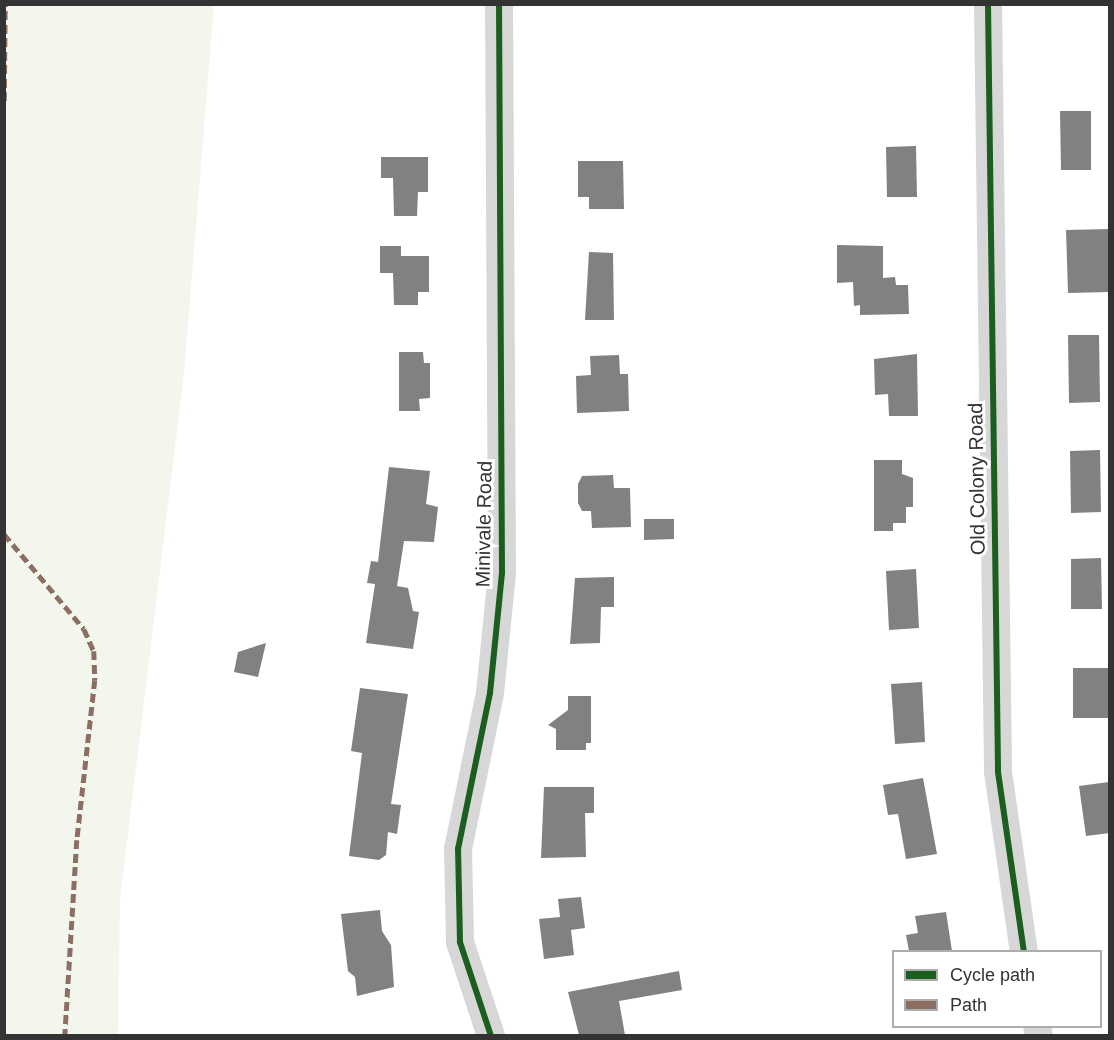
<!DOCTYPE html>
<html>
<head>
<meta charset="utf-8">
<style>
	body { margin:0 }
	#map { position:relative; width:1114px; height:1040px; overflow:hidden; background:#fff; font-family:Arial,sans-serif }
	div>[style] { position:absolute }
	[style*='--x'] { left:calc(var(--x)*1px); top:calc(var(--y)*1px); width:calc(var(--w)*1px); rotate:calc(var(--a)*1deg) }
	.green>* { inset:0; background:#f3f6ed }
	.building>* { inset:0; background:#818181 }
	.minor>* { height:28px; margin:-14px; padding:0 14px; transform-origin:14px; border-radius:14px; background:#d7d7d7 }
	.quiet>* { height:4.5px; margin-top:-2.25px; transform-origin:0; background:repeating-linear-gradient(90deg,#8d6e63 0 9px,transparent 0 13.5px) }
	.cycleway>* { height:6px; margin:-3px; padding:0 3px; transform-origin:3px; border-radius:3px; background:#1b5e20 }
	span { translate:-50% -50%; white-space:nowrap; text-align:center; line-height:1.15; -webkit-text-stroke:6px #fff; paint-order:stroke }
	.street-label { font-size:20px; color:#333 }
	.frame { position:absolute; inset:0; border:6px solid #333; pointer-events:none }
	.legend { position:absolute; left:892px; top:950px; width:210px; height:78px; box-sizing:border-box; background:#fff; border:2px solid #adadad; margin:0; padding:8px 10px; list-style:none; font-size:18px; color:#333 }
	.legend li { display:flex; align-items:center; gap:12px; height:30px }
	.legend b { width:30px; border:2px solid #adadad }
</style>
</head>
<body>
<div id="map">
	<div class="green">
		<div style="clip-path:polygon(5px 4px,214px 5px,184px 373px,120px 900px,118px 1035px,5px 1035px)"></div>
	</div>
	<div class="building">
		<div style="clip-path:polygon(1060px 111px,1091px 111px,1091px 170px,1061px 170px)"></div>
		<div style="clip-path:polygon(916px 146px,917px 197px,887px 197px,886px 147px)"></div>
		<div style="clip-path:polygon(381px 157px,428px 157px,428px 192px,418px 192px,417px 216px,394px 216px,393px 178px,381px 178px)"></div>
		<div style="clip-path:polygon(578px 161px,623px 161px,624px 209px,589px 209px,589px 197px,578px 197px)"></div>
		<div style="clip-path:polygon(1110px 229px,1109px 292px,1068px 293px,1066px 230px)"></div>
		<div style="clip-path:polygon(837px 245px,883px 246px,883px 278px,895px 277px,896px 285px,908px 285px,909px 314px,860px 315px,860px 305px,854px 306px,853px 282px,837px 283px)"></div>
		<div style="clip-path:polygon(380px 246px,401px 246px,401px 256px,429px 256px,429px 292px,418px 292px,418px 305px,394px 305px,393px 273px,380px 273px)"></div>
		<div style="clip-path:polygon(589px 252px,613px 253px,614px 320px,585px 320px)"></div>
		<div style="clip-path:polygon(1068px 335px,1099px 335px,1100px 402px,1069px 403px)"></div>
		<div style="clip-path:polygon(399px 352px,423px 352px,424px 363px,430px 363px,430px 398px,419px 399px,420px 411px,399px 411px)"></div>
		<div style="clip-path:polygon(917px 354px,918px 416px,889px 416px,888px 394px,875px 395px,874px 359px)"></div>
		<div style="clip-path:polygon(619px 355px,620px 374px,628px 374px,629px 411px,577px 413px,576px 376px,591px 375px,590px 356px)"></div>
		<div style="clip-path:polygon(1100px 450px,1101px 512px,1071px 513px,1070px 451px)"></div>
		<div style="clip-path:polygon(874px 460px,902px 460px,902px 474px,913px 478px,913px 507px,906px 507px,906px 523px,893px 523px,893px 531px,874px 531px)"></div>
		<div style="clip-path:polygon(389px 467px,430px 471px,426px 504px,438px 507px,434px 542px,404px 541px,397px 586px,408px 588px,413px 611px,419px 612px,413px 649px,366px 643px,375px 584px,367px 583px,371px 561px,378px 562px)"></div>
		<div style="clip-path:polygon(613px 475px,614px 488px,630px 488px,631px 527px,592px 528px,591px 511px,582px 511px,578px 503px,578px 484px,582px 476px)"></div>
		<div style="clip-path:polygon(644px 519px,674px 519px,674px 539px,644px 540px)"></div>
		<div style="clip-path:polygon(1101px 558px,1102px 609px,1071px 609px,1071px 559px)"></div>
		<div style="clip-path:polygon(916px 569px,919px 628px,889px 630px,886px 571px)"></div>
		<div style="clip-path:polygon(614px 577px,614px 607px,601px 607px,600px 643px,570px 644px,575px 578px)"></div>
		<div style="clip-path:polygon(266px 643px,258px 677px,234px 672px,238px 652px)"></div>
		<div style="clip-path:polygon(1073px 668px,1110px 668px,1110px 718px,1073px 718px)"></div>
		<div style="clip-path:polygon(922px 682px,925px 742px,895px 744px,891px 684px)"></div>
		<div style="clip-path:polygon(360px 688px,408px 694px,391px 804px,401px 805px,397px 834px,388px 832px,386px 855px,379px 860px,349px 856px,362px 753px,351px 751px)"></div>
		<div style="clip-path:polygon(568px 696px,591px 696px,591px 743px,586px 743px,586px 750px,556px 750px,556px 729px,548px 725px,568px 710px)"></div>
		<div style="clip-path:polygon(923px 778px,937px 854px,906px 859px,898px 814px,888px 815px,883px 785px)"></div>
		<div style="clip-path:polygon(1109px 782px,1110px 833px,1086px 836px,1079px 786px)"></div>
		<div style="clip-path:polygon(544px 787px,594px 787px,594px 813px,585px 813px,586px 857px,541px 858px)"></div>
		<div style="clip-path:polygon(581px 897px,585px 928px,571px 930px,574px 955px,544px 959px,539px 919px,560px 917px,558px 899px)"></div>
		<div style="clip-path:polygon(380px 910px,382px 931px,391px 945px,394px 987px,357px 996px,355px 977px,348px 971px,341px 914px)"></div>
		<div style="clip-path:polygon(946px 912px,952px 951px,909px 951px,906px 935px,918px 933px,915px 916px)"></div>
		<div style="clip-path:polygon(679px 971px,682px 990px,619px 1001px,625px 1035px,579px 1035px,568px 992px)"></div>
	</div>
	<div class="minor">
		<div style="--x:988;--y:4;--w:768;--a:89.25"></div>
		<div style="--x:998;--y:772;--w:182;--a:81.8"></div>
		<div style="--x:1037;--y:1026;--w:10;--a:79"></div>
		<div style="--x:491;--y:1036;--w:99;--a:-108.3"></div>
		<div style="--x:460;--y:942;--w:93;--a:-91.2"></div>
		<div style="--x:458;--y:849;--w:159;--a:-78.4"></div>
		<div style="--x:490;--y:693;--w:121;--a:-84.3"></div>
		<div style="--x:502;--y:573;--w:569;--a:-90.3"></div>
	</div>
	<div class="quiet">
		<div style="--x:4;--y:101;--w:97;--a:-89.4"></div>
		<div style="--x:4;--y:534;--w:124;--a:49.9"></div>
		<div style="--x:84;--y:629;--w:24;--a:66"></div>
		<div style="--x:94;--y:651;--w:29;--a:88"></div>
		<div style="--x:95;--y:680;--w:161;--a:96.4"></div>
		<div style="--x:77;--y:840;--w:196;--a:93.5"></div>
	</div>
	<div class="cycleway">
		<div style="--x:988;--y:4;--w:768;--a:89.25"></div>
		<div style="--x:998;--y:772;--w:182;--a:81.8"></div>
		<div style="--x:491;--y:1036;--w:99;--a:-108.3"></div>
		<div style="--x:460;--y:942;--w:93;--a:-91.2"></div>
		<div style="--x:458;--y:849;--w:159;--a:-78.4"></div>
		<div style="--x:490;--y:693;--w:121;--a:-84.3"></div>
		<div style="--x:502;--y:573;--w:569;--a:-90.3"></div>
	</div>
	<div class="street-label">
		<span style="left:977px;top:479px;rotate:-91deg">Old Colony Road</span>
		<span style="left:484px;top:524px;rotate:-89deg">Minivale Road</span>
	</div>
	<div class="frame"></div>
	<ul class="legend">
	<li><b style="height:8px;background:#1b5e20"></b>Cycle path</li>
	<li><b style="height:8px;background:#8d6e63"></b>Path</li>
	</ul>
</div>
</body>
</html>
